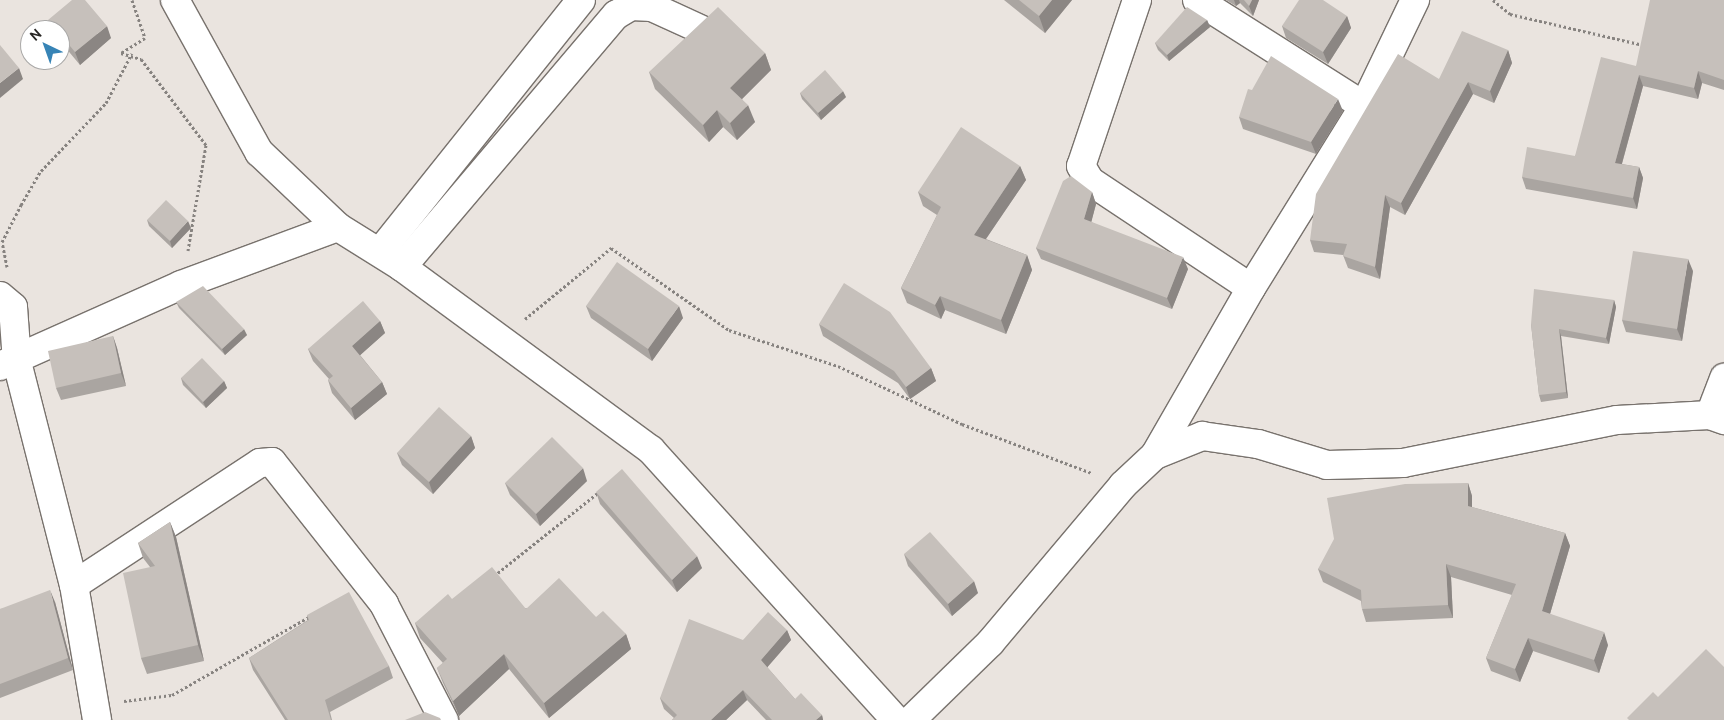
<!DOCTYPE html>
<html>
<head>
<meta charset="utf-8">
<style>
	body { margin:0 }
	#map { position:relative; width:1724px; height:720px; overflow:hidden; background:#eae4df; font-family:Cabin,sans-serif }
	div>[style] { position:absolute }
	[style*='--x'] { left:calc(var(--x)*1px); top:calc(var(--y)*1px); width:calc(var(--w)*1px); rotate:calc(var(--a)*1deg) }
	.path>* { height:3px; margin-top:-1.5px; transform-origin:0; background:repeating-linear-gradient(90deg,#878380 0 2.5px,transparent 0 5px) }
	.roads { filter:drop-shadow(1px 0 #78726d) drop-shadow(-1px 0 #78726d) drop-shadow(0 1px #78726d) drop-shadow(0 -1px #78726d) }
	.street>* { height:28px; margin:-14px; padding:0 14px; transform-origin:14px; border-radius:14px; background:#fff }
	.secondary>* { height:28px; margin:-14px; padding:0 14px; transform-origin:14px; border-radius:14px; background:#fff }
	.wall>* { inset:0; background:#aaa5a1 }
	.shaded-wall>* { inset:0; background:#8b8683 }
	.building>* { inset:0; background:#c6c0bb }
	span { translate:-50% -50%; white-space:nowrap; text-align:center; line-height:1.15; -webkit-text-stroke:4px #fff; paint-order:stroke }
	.north { position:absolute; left:20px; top:20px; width:50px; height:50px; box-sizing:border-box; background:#fff; border:1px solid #a9a8a7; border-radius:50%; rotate:318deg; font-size:14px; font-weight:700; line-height:20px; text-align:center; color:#282624 }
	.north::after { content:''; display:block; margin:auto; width:18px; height:22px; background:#3784b6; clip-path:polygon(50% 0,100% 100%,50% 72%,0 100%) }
</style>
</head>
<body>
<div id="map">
	<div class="path">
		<div style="--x:132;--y:0;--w:40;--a:71.1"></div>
		<div style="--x:145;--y:38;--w:28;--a:148"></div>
		<div style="--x:121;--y:53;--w:21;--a:17"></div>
		<div style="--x:141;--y:59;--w:108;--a:52.9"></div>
		<div style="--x:206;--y:145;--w:107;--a:99.7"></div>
		<div style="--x:1493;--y:0;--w:22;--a:39"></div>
		<div style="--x:1510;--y:14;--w:137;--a:13.1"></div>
		<div style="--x:7;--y:267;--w:25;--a:-101"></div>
		<div style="--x:2;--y:242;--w:42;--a:-62.8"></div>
		<div style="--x:21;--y:205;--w:39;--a:-60"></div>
		<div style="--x:41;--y:171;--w:94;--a:-46.3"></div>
		<div style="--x:106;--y:103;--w:56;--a:-62.5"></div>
		<div style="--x:525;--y:319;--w:112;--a:-39.5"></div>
		<div style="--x:611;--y:248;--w:144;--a:34.8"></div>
		<div style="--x:729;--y:330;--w:115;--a:18.3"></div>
		<div style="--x:838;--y:366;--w:137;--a:25.1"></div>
		<div style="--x:962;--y:424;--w:139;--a:20.7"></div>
		<div style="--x:494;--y:576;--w:136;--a:-38.7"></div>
		<div style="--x:124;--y:701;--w:48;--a:-7.1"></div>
		<div style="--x:172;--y:695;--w:158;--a:-29.7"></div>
	</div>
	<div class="roads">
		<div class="street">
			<div style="--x:1137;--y:0;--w:175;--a:108.6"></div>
			<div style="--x:1081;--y:166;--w:17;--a:59"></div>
			<div style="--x:1090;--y:181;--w:193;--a:33.6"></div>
			<div style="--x:1197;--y:0;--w:198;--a:32.4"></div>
			<div style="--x:380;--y:252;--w:322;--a:-51.4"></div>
			<div style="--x:402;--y:267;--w:331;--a:-49.7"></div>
			<div style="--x:616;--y:15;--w:17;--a:-31"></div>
			<div style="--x:631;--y:6;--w:21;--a:3"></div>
			<div style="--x:652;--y:7;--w:53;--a:24.6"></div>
			<div style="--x:0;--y:296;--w:17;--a:40"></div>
			<div style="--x:13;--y:307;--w:55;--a:85.8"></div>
			<div style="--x:17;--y:362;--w:230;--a:75.7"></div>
			<div style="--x:74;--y:585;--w:137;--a:80.3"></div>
			<div style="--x:0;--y:366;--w:198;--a:-24.1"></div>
			<div style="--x:181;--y:285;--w:167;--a:-20.3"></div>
			<div style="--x:1710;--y:415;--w:40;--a:-69"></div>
			<div style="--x:1155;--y:455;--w:193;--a:-60.1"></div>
			<div style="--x:1251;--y:288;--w:214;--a:-58.2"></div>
			<div style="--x:1364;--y:106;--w:118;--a:-64.3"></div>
			<div style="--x:74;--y:585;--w:222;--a:-33.3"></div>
			<div style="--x:260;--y:463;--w:12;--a:-5"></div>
			<div style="--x:272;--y:462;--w:181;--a:51.7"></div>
			<div style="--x:384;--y:604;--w:131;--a:62.7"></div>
			<div style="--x:911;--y:720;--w:110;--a:-44.3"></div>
			<div style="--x:990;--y:643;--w:207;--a:-49.9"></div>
			<div style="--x:1123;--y:485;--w:44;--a:-43.2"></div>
			<div style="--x:1155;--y:455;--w:51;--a:-22"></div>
			<div style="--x:1202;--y:436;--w:57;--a:8.1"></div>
			<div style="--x:1258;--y:444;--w:72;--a:16.9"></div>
			<div style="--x:1327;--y:465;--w:76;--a:-1.5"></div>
			<div style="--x:1403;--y:463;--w:218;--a:-11.4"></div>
			<div style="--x:1617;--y:420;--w:93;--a:-3.1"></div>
			<div style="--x:1710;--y:415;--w:15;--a:20"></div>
		</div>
		<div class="secondary">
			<div style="--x:175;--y:0;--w:174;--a:61.1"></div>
			<div style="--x:259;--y:152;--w:109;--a:43.5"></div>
			<div style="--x:338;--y:227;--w:75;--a:32"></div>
			<div style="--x:402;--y:267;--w:309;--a:36.3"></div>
			<div style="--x:651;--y:450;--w:365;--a:47.8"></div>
		</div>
	</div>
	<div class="wall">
		<div style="clip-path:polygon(1004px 0,1072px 0,1045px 33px)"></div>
		<div style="clip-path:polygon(1226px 0,1259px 0,1253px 16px,1240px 3px,1236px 6px)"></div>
		<div style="clip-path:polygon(1724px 0,1724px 90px,1702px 83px,1698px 99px,1643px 86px,1622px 164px,1639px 167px,1643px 178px,1637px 209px,1526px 189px,1522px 177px,1575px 156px,1636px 66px)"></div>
		<div style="clip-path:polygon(1347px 16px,1351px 28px,1328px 64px,1286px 38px,1282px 26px)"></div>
		<div style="clip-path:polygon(48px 20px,111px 38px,80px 65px,60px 41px,60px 30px,52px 30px)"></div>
		<div style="clip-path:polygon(1207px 20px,1210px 27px,1169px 61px,1158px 50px,1155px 43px)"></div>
		<div style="clip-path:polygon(1508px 50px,1512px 63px,1494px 103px,1473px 94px,1405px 215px,1390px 207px,1380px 279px,1348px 268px,1343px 255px,1314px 252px,1310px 240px,1439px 79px)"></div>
		<div style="clip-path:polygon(765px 53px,771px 70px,742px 99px,755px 122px,737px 140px,723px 127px,709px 142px,655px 89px,649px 72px)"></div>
		<div style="clip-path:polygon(800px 93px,846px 97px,821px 120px,802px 99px)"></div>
		<div style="clip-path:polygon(1343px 111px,1316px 154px,1243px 129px,1239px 117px)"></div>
		<div style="clip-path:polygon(1020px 166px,1026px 180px,986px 239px,1027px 255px,1032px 270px,1006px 334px,945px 310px,941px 319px,907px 303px,901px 288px,937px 215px,923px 206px,918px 192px)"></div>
		<div style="clip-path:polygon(1092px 192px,1096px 204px,1091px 222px,1188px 269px,1172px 309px,1041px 259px,1036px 248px)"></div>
		<div style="clip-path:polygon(147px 220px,191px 228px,172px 248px,149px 226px)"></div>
		<div style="clip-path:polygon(1693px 271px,1682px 341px,1626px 332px,1622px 320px)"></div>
		<div style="clip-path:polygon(1614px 300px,1616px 307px,1609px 344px,1561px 336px,1568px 398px,1541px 402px,1539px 395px,1531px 324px)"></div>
		<div style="clip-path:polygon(176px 302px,247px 335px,225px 355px,179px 308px)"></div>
		<div style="clip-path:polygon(586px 306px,683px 318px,652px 361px,591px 318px)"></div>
		<div style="clip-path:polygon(380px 321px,385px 333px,360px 355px,382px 382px,387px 394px,355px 420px,332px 393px,328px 380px,329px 379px,313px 361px,308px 349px)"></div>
		<div style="clip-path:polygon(819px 324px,931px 368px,936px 381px,910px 399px,898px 383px,823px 336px)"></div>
		<div style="clip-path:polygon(113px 336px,117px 348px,126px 386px,61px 400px,56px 388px)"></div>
		<div style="clip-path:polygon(181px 378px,224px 381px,227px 388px,206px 408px,183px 385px)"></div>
		<div style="clip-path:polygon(471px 436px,475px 448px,433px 494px,402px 465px,397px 453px)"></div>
		<div style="clip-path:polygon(587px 481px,540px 526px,510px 495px,505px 483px)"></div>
		<div style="clip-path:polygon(1468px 483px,1472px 496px,1472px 507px,1565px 533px,1570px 546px,1550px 614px,1608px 645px,1599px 673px,1533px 651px,1520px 682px,1491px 671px,1486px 658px,1512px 595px,1451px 577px,1453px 618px,1366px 622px,1362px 609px,1361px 601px,1323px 582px,1318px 569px)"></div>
		<div style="clip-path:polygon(596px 492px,702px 568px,677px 592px,600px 504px)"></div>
		<div style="clip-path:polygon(170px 522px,176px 537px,204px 661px,147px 674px,141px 658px,150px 567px,143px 558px,138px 543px)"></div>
		<div style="clip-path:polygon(904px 554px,978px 593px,952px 616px,908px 566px)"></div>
		<div style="clip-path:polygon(452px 599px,596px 617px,626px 634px,631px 649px,549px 718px,509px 669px,459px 716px,443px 683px,437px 668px,443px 663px,420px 638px,415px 623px)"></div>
		<div style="clip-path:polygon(55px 602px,73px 670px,0 698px,0 609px)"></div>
		<div style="clip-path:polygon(307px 615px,389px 666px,393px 678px,330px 712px,332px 720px,285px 720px,253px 670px,249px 658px,308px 620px)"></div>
		<div style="clip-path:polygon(787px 630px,791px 640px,767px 667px,795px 699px,822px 715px,823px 720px,766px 720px,747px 700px,726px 720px,672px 720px,674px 718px,664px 709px,660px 698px,743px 640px)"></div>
	</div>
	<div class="shaded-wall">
		<div style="clip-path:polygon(1052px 0,1072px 0,1045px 33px,1039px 16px)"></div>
		<div style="clip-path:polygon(1234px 0,1239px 0,1240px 3px,1236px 6px)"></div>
		<div style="clip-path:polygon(1252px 0,1259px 0,1253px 16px,1249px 6px)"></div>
		<div style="clip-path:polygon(1347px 16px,1351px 28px,1328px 64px,1323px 52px)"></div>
		<div style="clip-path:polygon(1207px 20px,1210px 27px,1169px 61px,1167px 55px)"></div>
		<div style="clip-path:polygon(107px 26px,111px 38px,80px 65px,75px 52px)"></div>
		<div style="clip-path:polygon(1508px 50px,1512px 63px,1494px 103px,1490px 91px)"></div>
		<div style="clip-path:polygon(765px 53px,771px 70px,736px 105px,730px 88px)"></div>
		<div style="clip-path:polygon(19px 68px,23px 79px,0 98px,0 83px)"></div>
		<div style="clip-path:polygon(1698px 71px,1702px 83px,1698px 99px,1694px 88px)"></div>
		<div style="clip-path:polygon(1639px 75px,1643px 86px,1619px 174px,1615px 163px)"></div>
		<div style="clip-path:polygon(1468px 82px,1473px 94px,1405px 215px,1401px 203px)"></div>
		<div style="clip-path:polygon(843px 91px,846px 97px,821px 120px,818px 113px)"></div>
		<div style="clip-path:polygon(1338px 99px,1343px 111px,1316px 154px,1311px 142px)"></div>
		<div style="clip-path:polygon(748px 105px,755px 122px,737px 140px,730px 123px)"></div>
		<div style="clip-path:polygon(717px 110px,723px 127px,709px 142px,703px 125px)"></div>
		<div style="clip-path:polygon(1020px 166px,1026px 180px,979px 249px,974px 235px)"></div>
		<div style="clip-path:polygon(1639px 167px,1643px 178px,1637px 209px,1633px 198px)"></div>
		<div style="clip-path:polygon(1092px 192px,1096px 204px,1089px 231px,1084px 219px)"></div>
		<div style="clip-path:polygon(1385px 195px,1390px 207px,1380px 279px,1375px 267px)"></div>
		<div style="clip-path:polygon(188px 221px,191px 228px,172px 248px,170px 241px)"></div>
		<div style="clip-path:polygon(1027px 255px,1032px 270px,1006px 334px,1001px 320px)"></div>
		<div style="clip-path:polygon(1183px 257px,1188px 269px,1172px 309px,1167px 298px)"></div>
		<div style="clip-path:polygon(1688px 259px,1693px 271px,1682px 341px,1677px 329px)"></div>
		<div style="clip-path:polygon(940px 296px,945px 310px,941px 319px,935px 305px)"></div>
		<div style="clip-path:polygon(1614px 300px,1616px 307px,1609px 344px,1606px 338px)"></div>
		<div style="clip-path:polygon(679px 306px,683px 318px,652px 361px,648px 349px)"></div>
		<div style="clip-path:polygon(380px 321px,385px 333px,357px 358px,352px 346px)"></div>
		<div style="clip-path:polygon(244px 329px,247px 335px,225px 355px,222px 349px)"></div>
		<div style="clip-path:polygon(1559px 329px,1561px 336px,1568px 398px,1566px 392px)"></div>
		<div style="clip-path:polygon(113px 336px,117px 348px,126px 386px,121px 373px)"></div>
		<div style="clip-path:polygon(931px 368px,936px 381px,910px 399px,906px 387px)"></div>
		<div style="clip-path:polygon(224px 381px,227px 388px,206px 408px,203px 402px)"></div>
		<div style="clip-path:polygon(382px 382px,387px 394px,355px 420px,351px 408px)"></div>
		<div style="clip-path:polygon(471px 436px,475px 448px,433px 494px,429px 482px)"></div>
		<div style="clip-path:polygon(583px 468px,587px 481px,540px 526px,536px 514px)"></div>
		<div style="clip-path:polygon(1468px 483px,1472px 496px,1472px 519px,1468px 506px)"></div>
		<div style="clip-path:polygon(170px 522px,176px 537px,204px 661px,198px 645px)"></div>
		<div style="clip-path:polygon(1565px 533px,1570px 546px,1547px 624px,1542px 611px)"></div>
		<div style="clip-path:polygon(697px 556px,702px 568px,677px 592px,672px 580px)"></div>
		<div style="clip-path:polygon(1446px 564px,1451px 577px,1453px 618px,1448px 605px)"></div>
		<div style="clip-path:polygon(974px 581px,978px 593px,952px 616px,948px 604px)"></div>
		<div style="clip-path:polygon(50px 590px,55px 602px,73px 670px,68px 658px)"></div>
		<div style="clip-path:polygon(787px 630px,791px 640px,765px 670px,761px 660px)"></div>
		<div style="clip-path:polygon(1604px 632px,1608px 645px,1599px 673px,1594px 660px)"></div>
		<div style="clip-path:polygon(626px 634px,631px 649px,549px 718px,544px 703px)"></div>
		<div style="clip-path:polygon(1528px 638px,1533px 651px,1520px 682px,1515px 669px)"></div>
		<div style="clip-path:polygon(504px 654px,509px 669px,459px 716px,453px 701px)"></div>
		<div style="clip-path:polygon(743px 690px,747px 700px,726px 720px,711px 720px)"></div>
		<div style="clip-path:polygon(822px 715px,823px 720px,816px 720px)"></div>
	</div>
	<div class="building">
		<div style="clip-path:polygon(72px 0,85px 0,107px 26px,75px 52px,60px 34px,60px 30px,57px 30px,48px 20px)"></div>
		<div style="clip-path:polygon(1019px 0,1052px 0,1039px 16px)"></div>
		<div style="clip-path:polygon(1244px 0,1252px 0,1249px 6px)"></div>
		<div style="clip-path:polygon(1299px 0,1323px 0,1347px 16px,1323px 52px,1282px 26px)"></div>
		<div style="clip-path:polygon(1650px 0,1724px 0,1724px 80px,1698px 71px,1694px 88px,1639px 75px,1615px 163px,1639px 167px,1633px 198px,1522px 177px,1527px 147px,1575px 156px,1601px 57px,1636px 66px)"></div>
		<div style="clip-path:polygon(718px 7px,765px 53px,730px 88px,748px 105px,730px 123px,717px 110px,703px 125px,649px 72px)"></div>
		<div style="clip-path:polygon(1187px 7px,1207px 20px,1167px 55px,1155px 43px)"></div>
		<div style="clip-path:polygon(1462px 31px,1508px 50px,1490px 91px,1468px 82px,1401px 203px,1385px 195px,1375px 267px,1343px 256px,1347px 244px,1310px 240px,1316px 194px,1398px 54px,1439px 79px)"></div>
		<div style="clip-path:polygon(0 45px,19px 68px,0 83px)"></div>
		<div style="clip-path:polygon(1271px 56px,1338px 99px,1311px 142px,1239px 117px,1248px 89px,1252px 90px)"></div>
		<div style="clip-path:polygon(825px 70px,843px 91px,818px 113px,800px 93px)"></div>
		<div style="clip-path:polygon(961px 127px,1020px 166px,974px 235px,1027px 255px,1001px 320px,940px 296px,935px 305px,901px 288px,941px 207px,918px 192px)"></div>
		<div style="clip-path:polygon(1071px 176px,1092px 192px,1084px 219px,1183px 257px,1167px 298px,1036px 248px,1063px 181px)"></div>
		<div style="clip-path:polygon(166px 200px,188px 221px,170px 241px,147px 220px)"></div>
		<div style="clip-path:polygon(1633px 251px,1688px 259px,1677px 329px,1622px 320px)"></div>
		<div style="clip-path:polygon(617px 262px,679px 306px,648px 349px,586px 306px)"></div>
		<div style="clip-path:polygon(844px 283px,890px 312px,931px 368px,906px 387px,894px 371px,819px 324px)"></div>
		<div style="clip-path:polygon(203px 286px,244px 329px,222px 349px,176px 302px)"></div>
		<div style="clip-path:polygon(1534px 289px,1614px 300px,1606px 338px,1559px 329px,1566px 392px,1539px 395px,1531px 324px)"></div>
		<div style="clip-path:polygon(363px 301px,380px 321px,352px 346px,382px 382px,351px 408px,328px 380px,333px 376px,308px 349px)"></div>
		<div style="clip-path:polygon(113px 336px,121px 373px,56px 388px,48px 351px)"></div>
		<div style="clip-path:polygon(202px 358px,224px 381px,203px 402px,181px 378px)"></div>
		<div style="clip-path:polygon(439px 407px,471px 436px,429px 482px,397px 453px)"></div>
		<div style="clip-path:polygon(552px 437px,583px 468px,536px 514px,505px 483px)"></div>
		<div style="clip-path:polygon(622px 469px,697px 556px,672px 580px,596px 492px)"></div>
		<div style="clip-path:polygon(1468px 483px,1468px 506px,1565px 533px,1542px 611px,1604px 632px,1594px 660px,1528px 638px,1515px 669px,1486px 658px,1516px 584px,1446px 564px,1448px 605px,1362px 609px,1361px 590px,1318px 569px,1334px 539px,1327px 498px,1405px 484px)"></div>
		<div style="clip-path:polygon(170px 522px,198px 645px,141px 658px,123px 573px,155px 566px,138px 543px)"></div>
		<div style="clip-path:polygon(930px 532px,974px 581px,948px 604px,904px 554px)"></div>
		<div style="clip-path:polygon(492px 567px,526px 609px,559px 578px,596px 617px,603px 611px,626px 634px,544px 703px,504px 654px,453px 701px,437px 668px,447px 659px,415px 623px,448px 594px,452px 599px)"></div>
		<div style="clip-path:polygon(50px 590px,68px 658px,0 684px,0 609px)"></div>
		<div style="clip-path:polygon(349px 592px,389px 666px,325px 700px,331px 720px,288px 720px,249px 658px,309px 620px,307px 615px)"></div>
		<div style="clip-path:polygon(768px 612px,787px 630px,761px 660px,795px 699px,801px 693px,822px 715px,816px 720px,772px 720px,743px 690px,711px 720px,672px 720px,677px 715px,660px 698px,689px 619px,743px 640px)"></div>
		<div style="clip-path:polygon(1706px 649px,1724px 667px,1724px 720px,1629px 720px,1627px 718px,1653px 692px,1658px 697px)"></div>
		<div style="clip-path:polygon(425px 712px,440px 718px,441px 720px,405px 720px)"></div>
	</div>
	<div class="north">N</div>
</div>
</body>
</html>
